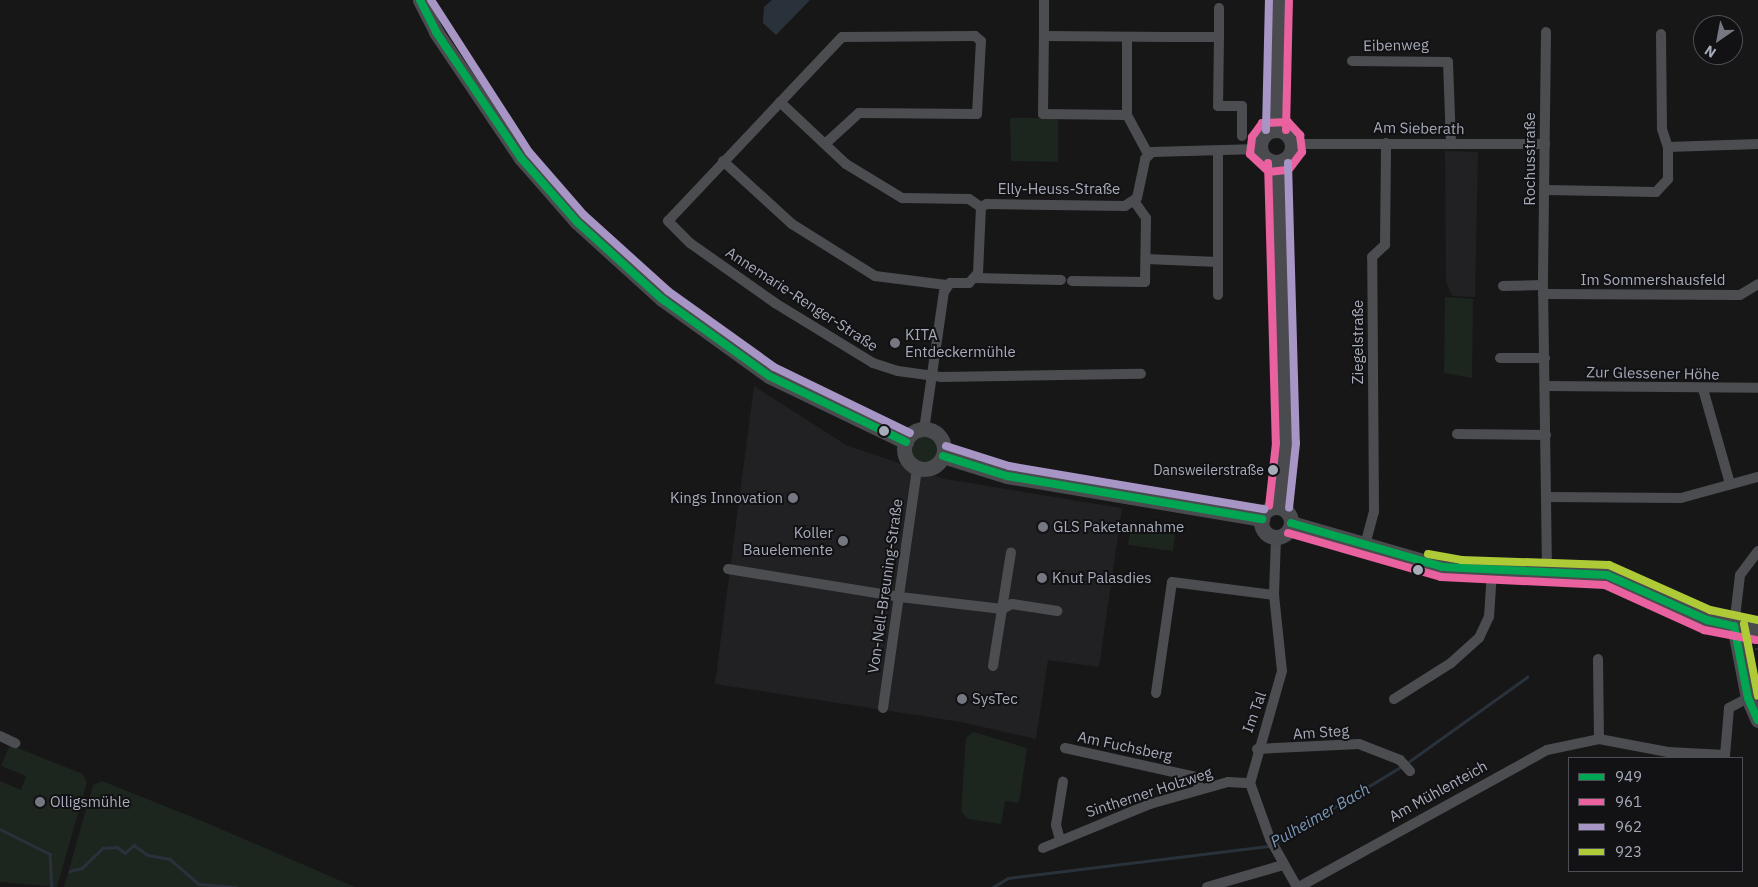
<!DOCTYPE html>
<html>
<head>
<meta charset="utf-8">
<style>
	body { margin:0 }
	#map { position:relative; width:1758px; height:887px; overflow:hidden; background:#171718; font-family:"IBM Plex Sans",sans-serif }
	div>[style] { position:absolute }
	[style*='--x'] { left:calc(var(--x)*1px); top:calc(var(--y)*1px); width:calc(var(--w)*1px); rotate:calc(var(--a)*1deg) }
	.built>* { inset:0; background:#212124 }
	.green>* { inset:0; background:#1d251f }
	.round { border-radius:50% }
	.water>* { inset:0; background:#29323b }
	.stream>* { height:2.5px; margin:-1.25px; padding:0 1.25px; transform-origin:1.25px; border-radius:1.25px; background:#29323b }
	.street>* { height:10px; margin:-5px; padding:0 5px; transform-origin:5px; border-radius:5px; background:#4b4d51 }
	.secondary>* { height:15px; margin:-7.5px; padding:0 7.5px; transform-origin:7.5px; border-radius:7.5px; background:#4a4b4f }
	.secondary>.ring { margin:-7.5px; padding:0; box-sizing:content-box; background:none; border:15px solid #4a4b4f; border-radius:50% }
	.bus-1>* { height:8px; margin:-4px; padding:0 4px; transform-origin:4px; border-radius:4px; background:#00a651 }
	.bus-2>* { height:8px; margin:-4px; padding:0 4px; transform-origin:4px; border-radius:4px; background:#e9619e }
	.bus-3>* { height:8px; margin:-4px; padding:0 4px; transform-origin:4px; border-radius:4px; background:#a795c6 }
	.bus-4>* { height:8px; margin:-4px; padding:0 4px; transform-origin:4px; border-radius:4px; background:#aecb37 }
	.dots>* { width:14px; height:14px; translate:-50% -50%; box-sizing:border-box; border:2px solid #121114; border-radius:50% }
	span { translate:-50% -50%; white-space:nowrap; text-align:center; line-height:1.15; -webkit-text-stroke:4px #121114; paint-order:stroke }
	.bus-label { font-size:14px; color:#a7acba }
	.right { translate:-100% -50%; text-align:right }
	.street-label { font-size:15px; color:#a7acba }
	.poi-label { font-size:15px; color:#a7acba }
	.left { translate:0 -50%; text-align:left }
	.water-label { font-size:16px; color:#7c99b7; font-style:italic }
	.legend { position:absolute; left:1568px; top:757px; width:175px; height:115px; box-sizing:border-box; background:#121114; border:1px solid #4e4f56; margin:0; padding:6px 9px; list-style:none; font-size:15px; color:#a7acba }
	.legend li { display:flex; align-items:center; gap:10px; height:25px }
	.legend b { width:25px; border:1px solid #4e4f56 }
	.north { position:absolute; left:1693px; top:15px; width:50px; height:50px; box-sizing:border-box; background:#121114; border:1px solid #4e4f56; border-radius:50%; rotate:213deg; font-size:14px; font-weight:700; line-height:20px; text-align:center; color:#a7acba }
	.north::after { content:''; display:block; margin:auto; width:18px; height:22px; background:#757881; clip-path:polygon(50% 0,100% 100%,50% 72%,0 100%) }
</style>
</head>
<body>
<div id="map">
	<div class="built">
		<div style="clip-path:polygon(1445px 151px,1478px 152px,1475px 297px,1452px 296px,1446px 282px)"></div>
		<div style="clip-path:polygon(754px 386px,846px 445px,945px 479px,1122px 508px,1099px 667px,1048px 660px,1036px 739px,961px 722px,715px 684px)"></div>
	</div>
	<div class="green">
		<div style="clip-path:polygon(1010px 118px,1058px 118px,1058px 162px,1011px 161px)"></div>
		<div style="clip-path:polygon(1445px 297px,1473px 299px,1472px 378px,1444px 373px)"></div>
		<div class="round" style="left:909px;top:434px;width:30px;height:30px"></div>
		<div style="clip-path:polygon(1149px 523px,1176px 526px,1173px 551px,1128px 545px,1131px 524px)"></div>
		<div style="clip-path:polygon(973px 732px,1027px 748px,1019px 803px,1005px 801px,1001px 824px,968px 819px,961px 811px,966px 738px)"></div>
		<div style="clip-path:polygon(10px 745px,83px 774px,87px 782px,57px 887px,0 882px,0 781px,21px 790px,26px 776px,1px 766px)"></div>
		<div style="clip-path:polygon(102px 781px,207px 823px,355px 887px,64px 887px,93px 785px)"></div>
	</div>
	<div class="water">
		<div style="clip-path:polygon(772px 0,810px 0,776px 35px,763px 23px,764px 7px)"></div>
	</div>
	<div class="stream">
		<div style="--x:1756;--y:649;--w:2;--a:0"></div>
		<div style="--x:1407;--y:763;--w:148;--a:-35.6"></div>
		<div style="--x:0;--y:829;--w:56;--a:26.6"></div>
		<div style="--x:50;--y:854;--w:33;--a:87"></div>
		<div style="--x:1275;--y:843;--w:149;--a:-31.2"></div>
		<div style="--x:70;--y:871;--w:12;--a:-14"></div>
		<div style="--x:82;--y:868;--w:29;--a:-44"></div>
		<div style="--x:103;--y:848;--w:14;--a:-4"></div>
		<div style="--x:117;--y:847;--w:10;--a:37"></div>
		<div style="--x:125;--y:853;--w:12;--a:-42"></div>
		<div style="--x:134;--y:845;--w:17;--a:36"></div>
		<div style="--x:148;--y:855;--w:22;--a:10"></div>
		<div style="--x:170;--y:859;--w:38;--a:41"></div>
		<div style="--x:199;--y:884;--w:37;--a:5"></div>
		<div style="--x:993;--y:887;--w:17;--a:-31"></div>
		<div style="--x:1008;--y:878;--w:264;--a:-7"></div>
	</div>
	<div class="street">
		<div style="--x:1044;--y:0;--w:36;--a:90"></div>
		<div style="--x:1546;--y:32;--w:253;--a:90.7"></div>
		<div style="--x:1543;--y:285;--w:284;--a:89.2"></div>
		<div style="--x:1661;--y:34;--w:95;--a:89.4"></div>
		<div style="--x:1662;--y:129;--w:19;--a:72"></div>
		<div style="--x:1127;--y:37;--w:78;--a:90"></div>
		<div style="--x:1127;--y:115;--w:84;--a:-179.3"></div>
		<div style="--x:1043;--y:114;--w:78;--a:-89.3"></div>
		<div style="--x:1044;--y:36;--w:126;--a:0.5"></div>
		<div style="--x:1170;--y:37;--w:49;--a:0"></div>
		<div style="--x:1219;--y:37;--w:69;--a:90.8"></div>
		<div style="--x:1218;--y:106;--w:24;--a:0"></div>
		<div style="--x:1242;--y:106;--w:30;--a:90"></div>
		<div style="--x:1219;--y:37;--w:29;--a:-90"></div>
		<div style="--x:1352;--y:61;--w:96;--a:0.6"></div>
		<div style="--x:1448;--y:62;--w:81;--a:87.9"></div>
		<div style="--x:780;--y:102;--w:91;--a:43.2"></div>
		<div style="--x:846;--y:164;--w:66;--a:31.3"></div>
		<div style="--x:902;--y:198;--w:67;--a:0.9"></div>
		<div style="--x:969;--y:199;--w:14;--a:34"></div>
		<div style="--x:1127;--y:115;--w:44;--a:61.7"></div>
		<div style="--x:825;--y:144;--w:46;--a:-42.4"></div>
		<div style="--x:859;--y:113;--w:118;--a:0.5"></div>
		<div style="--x:977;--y:114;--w:73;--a:-86.9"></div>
		<div style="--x:981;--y:41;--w:8;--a:-140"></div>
		<div style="--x:975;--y:36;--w:133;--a:179.6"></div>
		<div style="--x:842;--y:37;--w:253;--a:133.4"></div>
		<div style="--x:668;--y:221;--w:31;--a:45"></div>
		<div style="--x:690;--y:243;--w:104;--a:35.2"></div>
		<div style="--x:775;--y:303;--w:115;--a:31.5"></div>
		<div style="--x:873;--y:363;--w:26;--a:18"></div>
		<div style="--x:898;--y:371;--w:43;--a:7.9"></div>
		<div style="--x:941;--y:377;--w:200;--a:-0.9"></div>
		<div style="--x:1292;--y:144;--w:253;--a:0"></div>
		<div style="--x:723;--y:161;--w:93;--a:42.4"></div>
		<div style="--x:792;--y:224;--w:98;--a:32.1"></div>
		<div style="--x:875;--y:276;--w:72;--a:7.2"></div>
		<div style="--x:1546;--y:190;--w:110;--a:1"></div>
		<div style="--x:1656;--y:192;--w:18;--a:-47"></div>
		<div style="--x:1668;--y:179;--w:32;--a:-90"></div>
		<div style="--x:1668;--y:147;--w:90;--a:-1.9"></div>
		<div style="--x:1146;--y:259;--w:72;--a:2.4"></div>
		<div style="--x:975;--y:278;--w:86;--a:1.3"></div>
		<div style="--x:1072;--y:281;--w:73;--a:0.8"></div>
		<div style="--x:1145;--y:282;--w:64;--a:-89.1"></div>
		<div style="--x:1146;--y:218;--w:21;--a:-125"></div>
		<div style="--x:1503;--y:286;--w:40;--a:-1.4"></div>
		<div style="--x:1543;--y:294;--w:197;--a:0.3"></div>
		<div style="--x:1740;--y:295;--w:21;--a:-31"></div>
		<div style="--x:1218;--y:295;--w:143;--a:-90"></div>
		<div style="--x:1500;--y:358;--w:45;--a:0"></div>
		<div style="--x:1547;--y:386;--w:211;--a:0.5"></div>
		<div style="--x:1703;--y:389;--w:99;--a:74.1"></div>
		<div style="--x:924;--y:430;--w:139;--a:-81.8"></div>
		<div style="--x:944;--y:292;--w:11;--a:-56"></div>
		<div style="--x:950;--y:283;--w:19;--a:0"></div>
		<div style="--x:969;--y:283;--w:13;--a:-48"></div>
		<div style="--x:978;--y:273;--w:66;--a:-87.4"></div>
		<div style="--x:981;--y:207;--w:7;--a:-27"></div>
		<div style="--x:987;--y:204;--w:138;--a:0.8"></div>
		<div style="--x:1125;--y:206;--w:14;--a:-34"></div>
		<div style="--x:1137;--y:198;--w:40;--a:-78"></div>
		<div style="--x:1145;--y:159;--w:10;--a:-45"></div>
		<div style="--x:1152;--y:152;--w:107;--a:-1.6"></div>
		<div style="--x:1457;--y:434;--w:89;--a:0.6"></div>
		<div style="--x:1547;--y:497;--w:134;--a:0.4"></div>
		<div style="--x:1681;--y:498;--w:80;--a:-15.3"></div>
		<div style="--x:1276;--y:537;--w:58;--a:92"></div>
		<div style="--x:1274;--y:595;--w:76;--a:84"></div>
		<div style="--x:1282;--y:671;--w:116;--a:105.9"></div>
		<div style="--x:1250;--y:783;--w:59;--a:70.3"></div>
		<div style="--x:1270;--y:839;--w:55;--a:60.6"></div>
		<div style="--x:1365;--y:545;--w:34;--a:-75"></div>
		<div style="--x:1374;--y:512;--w:255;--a:-90.4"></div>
		<div style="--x:1372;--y:257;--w:18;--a:-43"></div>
		<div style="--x:1385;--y:245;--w:102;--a:-89.4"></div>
		<div style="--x:728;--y:569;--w:174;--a:9.2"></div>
		<div style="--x:900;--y:597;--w:103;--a:6.7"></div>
		<div style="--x:1002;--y:609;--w:11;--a:-27"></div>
		<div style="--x:1012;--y:604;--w:46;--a:8.8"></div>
		<div style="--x:1734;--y:626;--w:51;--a:-83.3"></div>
		<div style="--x:1740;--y:575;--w:30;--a:-53"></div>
		<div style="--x:1598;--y:659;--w:80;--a:89.3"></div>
		<div style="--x:993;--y:666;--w:115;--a:-81"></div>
		<div style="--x:1156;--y:693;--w:112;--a:-81.8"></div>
		<div style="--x:1172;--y:582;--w:103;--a:7.3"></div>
		<div style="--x:1394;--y:699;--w:67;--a:-32.3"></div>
		<div style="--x:1451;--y:663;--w:38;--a:-42"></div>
		<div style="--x:1479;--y:638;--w:23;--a:-65"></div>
		<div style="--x:1489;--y:617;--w:46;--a:-86.3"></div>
		<div style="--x:883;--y:708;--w:242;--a:-81.9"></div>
		<div style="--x:0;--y:736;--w:17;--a:25"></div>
		<div style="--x:1065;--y:748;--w:134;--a:12.5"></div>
		<div style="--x:1196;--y:777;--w:13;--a:72"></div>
		<div style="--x:1257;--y:749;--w:102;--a:-2.8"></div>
		<div style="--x:1359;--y:744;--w:44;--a:21.3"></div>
		<div style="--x:1400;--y:760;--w:15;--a:48"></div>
		<div style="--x:1060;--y:840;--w:16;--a:-105"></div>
		<div style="--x:1056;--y:825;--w:44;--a:-80.8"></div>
		<div style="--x:1043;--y:848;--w:116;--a:-22.4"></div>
		<div style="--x:1150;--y:804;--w:81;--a:-15.8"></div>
		<div style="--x:1228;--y:782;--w:22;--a:3"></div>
		<div style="--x:1207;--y:887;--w:79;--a:-16.1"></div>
		<div style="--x:1299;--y:887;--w:283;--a:-28.9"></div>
		<div style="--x:1547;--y:750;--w:53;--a:-11.9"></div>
		<div style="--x:1599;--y:739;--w:70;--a:10.7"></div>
		<div style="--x:1668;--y:752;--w:57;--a:3"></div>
		<div style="--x:1725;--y:755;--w:47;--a:-85.1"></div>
		<div style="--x:1729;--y:708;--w:21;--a:-28"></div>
	</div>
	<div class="secondary">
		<div style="--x:420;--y:0;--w:36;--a:63"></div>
		<div style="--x:436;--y:32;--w:152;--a:56"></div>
		<div style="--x:521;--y:158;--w:85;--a:48.8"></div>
		<div style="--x:577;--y:222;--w:115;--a:42.2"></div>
		<div style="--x:662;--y:299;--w:132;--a:35.7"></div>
		<div style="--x:769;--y:376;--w:152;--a:25.7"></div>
		<div class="ring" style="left:1260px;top:130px;width:17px;height:17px"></div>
		<div style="--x:1276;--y:130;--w:130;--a:-88.7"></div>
		<div style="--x:1278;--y:163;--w:280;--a:88.4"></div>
		<div style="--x:1286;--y:443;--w:64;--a:96.2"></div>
		<div class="ring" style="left:904px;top:429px;width:25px;height:25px"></div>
		<div style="--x:943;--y:456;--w:67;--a:17.4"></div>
		<div style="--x:1007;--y:476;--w:259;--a:9.6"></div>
		<div class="ring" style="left:1261px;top:507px;width:15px;height:15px"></div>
		<div style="--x:1291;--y:523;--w:158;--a:16.1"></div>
		<div style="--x:1443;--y:567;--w:164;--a:2.8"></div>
		<div style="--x:1607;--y:575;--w:110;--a:24.2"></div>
		<div style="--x:1707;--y:620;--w:52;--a:11.1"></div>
		<div style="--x:1734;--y:626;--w:73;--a:79"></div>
		<div style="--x:1748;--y:698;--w:24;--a:66"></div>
	</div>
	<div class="bus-1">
		<div style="--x:420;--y:0;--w:36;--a:63"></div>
		<div style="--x:436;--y:32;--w:152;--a:56"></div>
		<div style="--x:521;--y:158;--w:85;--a:48.8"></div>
		<div style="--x:577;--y:222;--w:115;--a:42.2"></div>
		<div style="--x:662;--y:299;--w:132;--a:35.7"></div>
		<div style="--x:769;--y:376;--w:152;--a:25.7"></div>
		<div style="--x:943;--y:456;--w:67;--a:17.4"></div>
		<div style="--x:1007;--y:476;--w:259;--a:9.6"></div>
		<div style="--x:1291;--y:523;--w:158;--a:16.1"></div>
		<div style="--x:1443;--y:567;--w:164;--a:2.8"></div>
		<div style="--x:1607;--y:575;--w:110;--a:24.2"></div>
		<div style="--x:1707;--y:620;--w:28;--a:13"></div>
		<div style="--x:1734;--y:626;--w:73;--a:79"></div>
		<div style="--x:1748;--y:698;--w:24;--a:66"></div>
	</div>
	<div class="bus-2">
		<div style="--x:1286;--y:130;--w:130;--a:-88.7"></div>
		<div style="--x:1268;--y:163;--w:280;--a:88.4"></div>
		<div style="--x:1276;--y:443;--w:63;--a:96.3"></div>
		<div style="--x:1287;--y:170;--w:18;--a:174"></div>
		<div style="--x:1269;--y:172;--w:26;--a:-137"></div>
		<div style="--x:1250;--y:154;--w:17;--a:-83"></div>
		<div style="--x:1252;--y:137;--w:17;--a:-54"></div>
		<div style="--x:1262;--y:123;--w:26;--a:-2"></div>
		<div style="--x:1288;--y:122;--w:18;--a:47"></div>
		<div style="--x:1300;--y:135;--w:17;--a:83"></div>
		<div style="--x:1302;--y:152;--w:21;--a:127"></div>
		<div style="--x:1288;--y:533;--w:159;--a:16"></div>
		<div style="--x:1441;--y:577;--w:164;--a:2.8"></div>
		<div style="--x:1605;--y:585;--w:109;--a:24.4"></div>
		<div style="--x:1704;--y:630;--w:53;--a:10.9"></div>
	</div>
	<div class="bus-3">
		<div style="--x:431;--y:0;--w:181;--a:57.2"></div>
		<div style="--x:529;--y:152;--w:84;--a:48.9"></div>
		<div style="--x:584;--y:215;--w:113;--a:42.1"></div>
		<div style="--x:668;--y:291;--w:130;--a:35.6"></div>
		<div style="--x:774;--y:367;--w:151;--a:25.9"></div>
		<div style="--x:1266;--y:130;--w:130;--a:-88.7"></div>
		<div style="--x:1288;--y:163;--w:280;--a:88.4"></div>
		<div style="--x:1296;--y:443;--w:65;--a:96.1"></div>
		<div style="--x:946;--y:446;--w:66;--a:17.6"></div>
		<div style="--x:1009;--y:466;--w:259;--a:9.6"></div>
	</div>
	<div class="bus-4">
		<div style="--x:1428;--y:554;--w:34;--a:10"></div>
		<div style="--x:1461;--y:560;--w:148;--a:1.9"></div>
		<div style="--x:1609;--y:565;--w:111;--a:24"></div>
		<div style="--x:1710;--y:610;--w:49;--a:11.8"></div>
		<div style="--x:1744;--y:624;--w:73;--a:79"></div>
	</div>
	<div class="dots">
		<div style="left:895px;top:343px;background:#757881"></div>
		<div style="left:884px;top:431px;background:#a7acba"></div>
		<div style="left:1273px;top:470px;background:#a7acba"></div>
		<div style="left:793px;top:498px;background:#757881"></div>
		<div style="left:1043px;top:527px;background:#757881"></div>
		<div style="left:843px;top:541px;background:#757881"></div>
		<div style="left:1418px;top:570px;background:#a7acba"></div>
		<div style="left:1042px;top:578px;background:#757881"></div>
		<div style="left:962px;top:699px;background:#757881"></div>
		<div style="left:40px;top:802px;background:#757881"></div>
	</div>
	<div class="bus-label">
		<span class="right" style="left:1264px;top:470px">Dansweilerstraße</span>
	</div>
	<div class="street-label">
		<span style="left:1396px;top:45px;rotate:-1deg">Eibenweg</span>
		<span style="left:1419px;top:128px;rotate:1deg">Am Sieberath</span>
		<span style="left:1530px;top:159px;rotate:-90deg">Rochusstraße</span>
		<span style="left:1059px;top:189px">Elly-Heuss-Straße</span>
		<span style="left:1653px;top:280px">Im Sommershausfeld</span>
		<span style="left:802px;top:299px;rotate:33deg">Annemarie-Renger-Straße</span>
		<span style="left:1358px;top:342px;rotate:-90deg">Ziegelstraße</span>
		<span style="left:1653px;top:373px;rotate:1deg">Zur Glessener Höhe</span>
		<span style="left:885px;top:586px;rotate:-82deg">Von-Nell-Breuning-Straße</span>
		<span style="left:1254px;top:712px;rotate:-70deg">Im Tal</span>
		<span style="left:1321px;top:732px;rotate:-4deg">Am Steg</span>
		<span style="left:1125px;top:746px;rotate:12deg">Am Fuchsberg</span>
		<span style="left:1438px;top:791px;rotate:-29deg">Am Mühlenteich</span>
		<span style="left:1149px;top:792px;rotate:-18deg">Sintherner Holzweg</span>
	</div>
	<div class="poi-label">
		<span class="left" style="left:905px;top:343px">KITA<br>Entdeckermühle</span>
		<span class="right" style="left:783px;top:498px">Kings Innovation</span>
		<span class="left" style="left:1053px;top:527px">GLS Paketannahme</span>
		<span class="right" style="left:833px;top:541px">Koller<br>Bauelemente</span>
		<span class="left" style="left:1052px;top:578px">Knut Palasdies</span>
		<span class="left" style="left:972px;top:699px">SysTec</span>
		<span class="left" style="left:50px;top:802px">Olligsmühle</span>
	</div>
	<div class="water-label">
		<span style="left:1320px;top:815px;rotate:-30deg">Pulheimer Bach</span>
	</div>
	<ul class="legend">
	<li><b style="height:6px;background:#00a651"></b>949</li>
	<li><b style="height:6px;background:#e9619e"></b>961</li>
	<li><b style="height:6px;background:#a795c6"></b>962</li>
	<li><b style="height:6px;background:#aecb37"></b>923</li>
	</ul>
	<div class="north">N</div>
</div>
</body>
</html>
